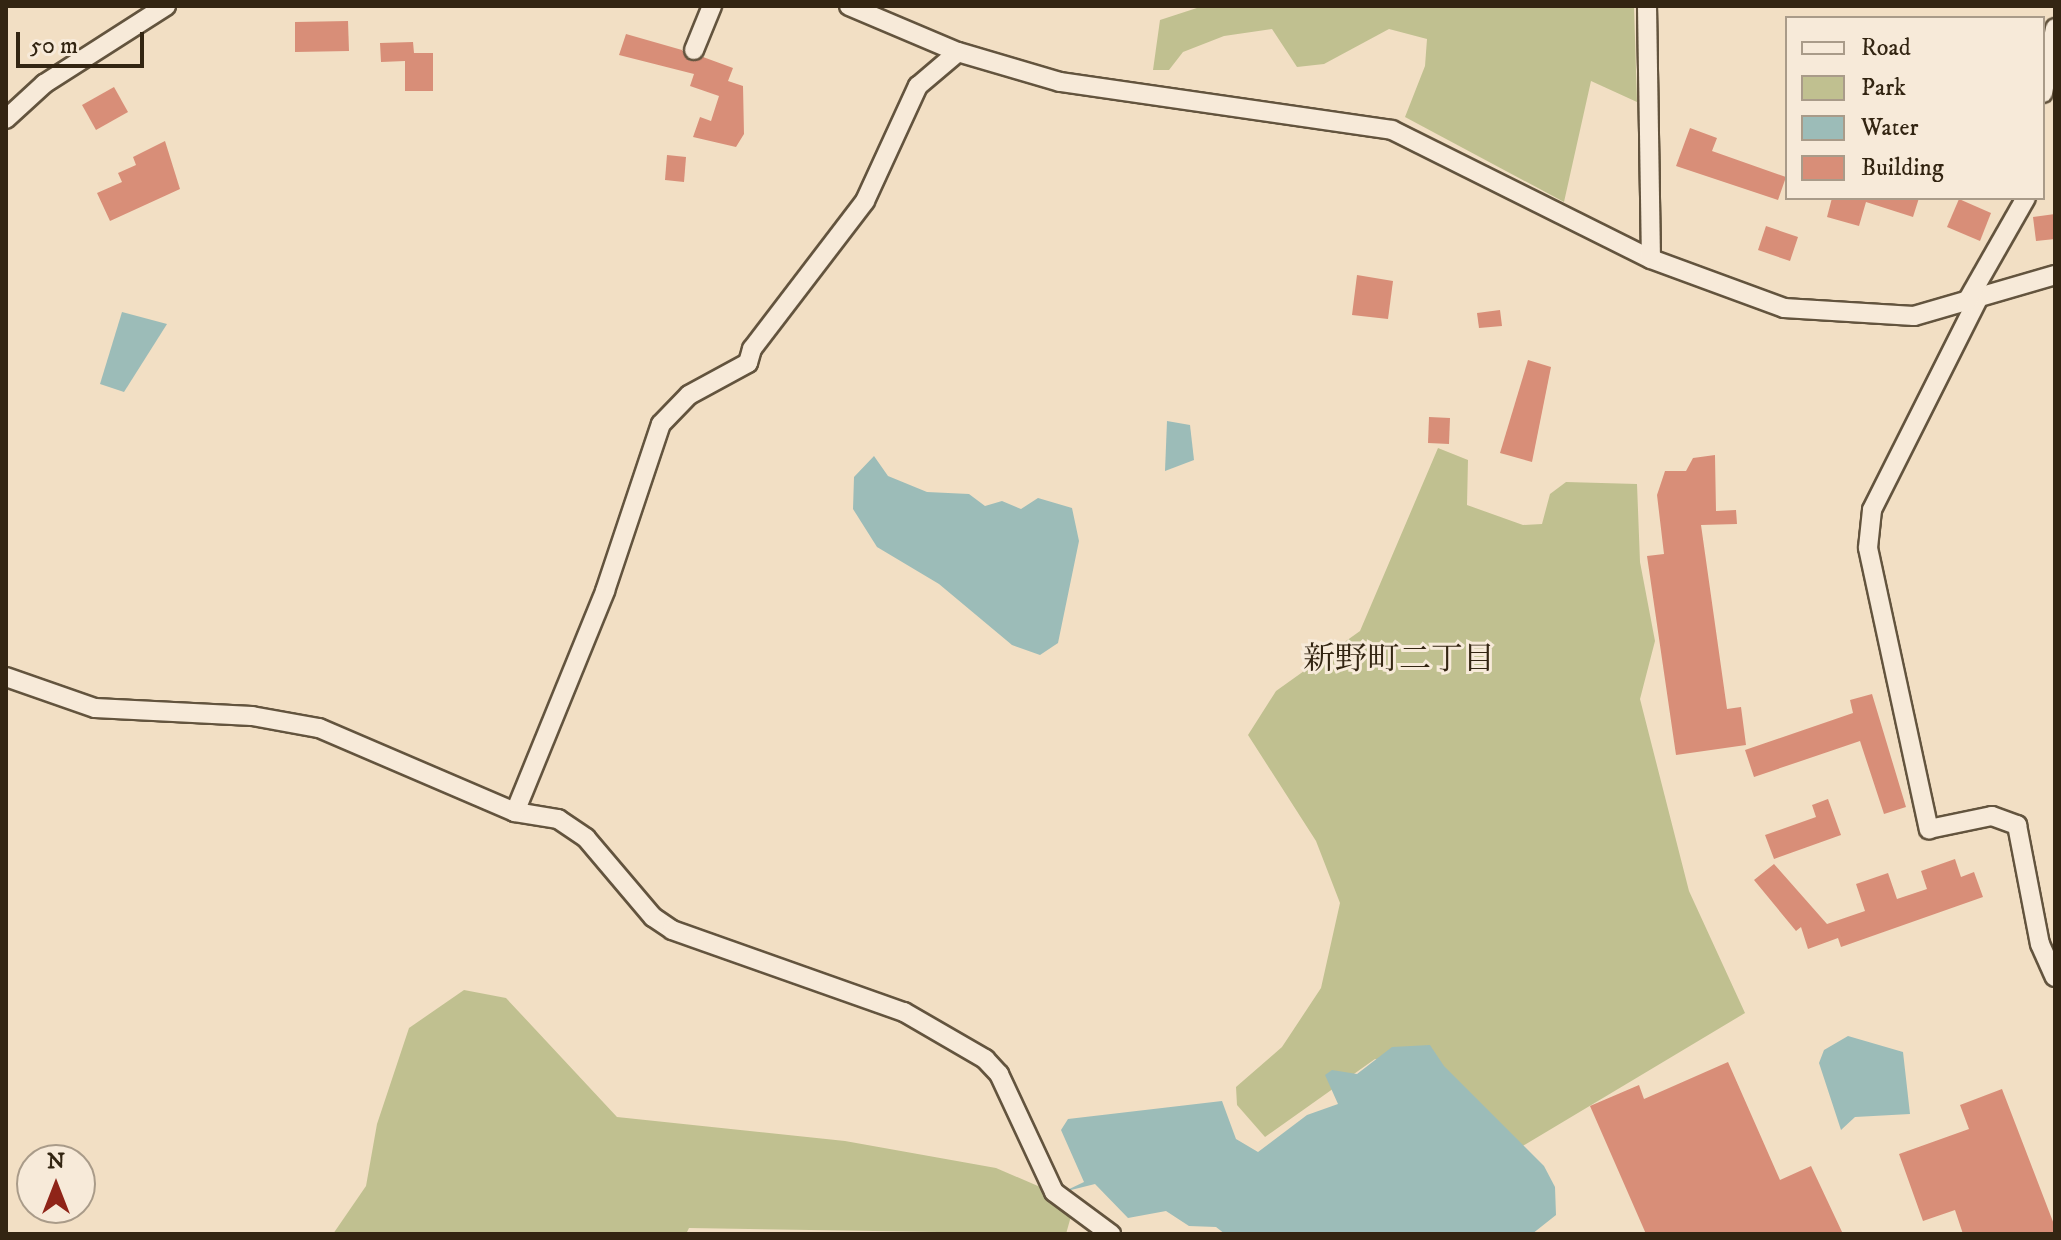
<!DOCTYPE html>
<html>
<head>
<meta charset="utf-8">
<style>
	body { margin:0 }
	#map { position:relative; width:2061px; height:1240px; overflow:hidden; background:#f2dfc4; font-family:"IM FELL DW Pica","Noto Serif JP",serif }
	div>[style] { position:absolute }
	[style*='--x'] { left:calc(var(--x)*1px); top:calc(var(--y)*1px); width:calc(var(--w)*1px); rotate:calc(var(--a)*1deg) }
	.green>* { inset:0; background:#c0c090 }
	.water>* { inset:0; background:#9cbcb8 }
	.building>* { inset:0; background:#d88e78 }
	.roads { filter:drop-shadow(2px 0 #63543e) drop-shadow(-2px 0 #63543e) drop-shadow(0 2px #63543e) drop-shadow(0 -2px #63543e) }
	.minor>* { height:18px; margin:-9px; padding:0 9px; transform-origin:9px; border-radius:9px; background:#f7ead9 }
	span { translate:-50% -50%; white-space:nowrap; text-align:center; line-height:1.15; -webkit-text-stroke:6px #f7ead9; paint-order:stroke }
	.neighbourhood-label { font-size:32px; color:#332512 }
	.frame { position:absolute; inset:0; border:8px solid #332512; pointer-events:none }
	.legend { position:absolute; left:1785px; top:16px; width:260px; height:184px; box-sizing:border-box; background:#f7ead9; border:2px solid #a99b89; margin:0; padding:10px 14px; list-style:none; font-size:24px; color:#332512 }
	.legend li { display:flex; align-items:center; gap:16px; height:40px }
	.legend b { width:40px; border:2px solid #a99b89 }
	.north { position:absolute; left:16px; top:1144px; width:80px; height:80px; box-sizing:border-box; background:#f7ead9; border:2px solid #a99b89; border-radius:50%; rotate:0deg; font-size:22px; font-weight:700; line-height:32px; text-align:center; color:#332512 }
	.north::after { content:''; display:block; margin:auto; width:28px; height:36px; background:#8f2418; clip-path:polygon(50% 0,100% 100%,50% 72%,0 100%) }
	.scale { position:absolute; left:16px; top:32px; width:128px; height:36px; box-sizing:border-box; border:4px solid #332512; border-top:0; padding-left:10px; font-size:24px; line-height:28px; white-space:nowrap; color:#332512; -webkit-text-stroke:6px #f7ead9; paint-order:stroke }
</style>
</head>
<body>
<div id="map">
	<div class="green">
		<div style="clip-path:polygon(1203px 6px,1634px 6px,1637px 102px,1591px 81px,1564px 202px,1405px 117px,1425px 66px,1427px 39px,1389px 29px,1324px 64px,1297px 67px,1272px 29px,1224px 36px,1183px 52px,1169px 70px,1153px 70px,1160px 20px)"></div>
		<div style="clip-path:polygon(1438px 448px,1468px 460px,1467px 505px,1523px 525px,1542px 524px,1550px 494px,1566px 482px,1637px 484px,1640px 562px,1655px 641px,1640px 699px,1689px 891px,1745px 1013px,1516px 1150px,1398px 1064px,1375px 1059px,1265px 1137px,1237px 1105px,1236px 1087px,1282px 1047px,1321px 988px,1340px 903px,1316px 841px,1248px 735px,1276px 691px,1360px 631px)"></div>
		<div style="clip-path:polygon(464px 990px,506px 998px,617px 1117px,845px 1141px,996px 1168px,1075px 1202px,1066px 1234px,689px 1228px,686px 1234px,333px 1234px,366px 1186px,377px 1124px,409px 1028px)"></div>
	</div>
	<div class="water">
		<div style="clip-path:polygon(122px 312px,167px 324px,124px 392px,100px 384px)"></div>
		<div style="clip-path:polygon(1167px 421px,1190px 425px,1194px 460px,1165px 471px)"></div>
		<div style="clip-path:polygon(874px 456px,888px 476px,927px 492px,969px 494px,985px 506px,1002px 501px,1021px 509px,1038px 498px,1072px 508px,1079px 541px,1058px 643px,1040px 655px,1012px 645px,939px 584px,877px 547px,853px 509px,854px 477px)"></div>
		<div style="clip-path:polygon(1848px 1036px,1903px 1052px,1910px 1114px,1855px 1117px,1841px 1130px,1819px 1063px,1824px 1050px)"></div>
		<div style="clip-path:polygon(1430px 1045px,1444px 1066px,1544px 1166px,1555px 1187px,1556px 1215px,1532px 1234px,1225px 1234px,1216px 1227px,1189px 1226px,1166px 1211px,1128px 1218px,1095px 1184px,1063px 1192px,1084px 1182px,1061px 1130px,1068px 1119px,1222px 1101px,1236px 1139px,1258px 1152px,1307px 1115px,1338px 1104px,1325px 1075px,1332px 1070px,1357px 1074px,1392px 1047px)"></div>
	</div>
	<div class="building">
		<div style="clip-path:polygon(348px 21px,349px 51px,295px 52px,295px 22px)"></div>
		<div style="clip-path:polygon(626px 34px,682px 50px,690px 61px,703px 57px,733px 68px,728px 81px,743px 86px,744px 134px,736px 147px,693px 137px,700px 117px,711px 121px,719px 96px,690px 86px,694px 74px,619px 55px)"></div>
		<div style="clip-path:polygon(413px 42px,414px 53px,433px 53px,433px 91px,405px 91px,405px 61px,381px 62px,380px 43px)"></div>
		<div style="clip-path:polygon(114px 87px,128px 112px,96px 130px,82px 105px)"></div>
		<div style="clip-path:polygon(1690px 128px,1717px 138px,1712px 151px,1786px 177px,1778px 200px,1676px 166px)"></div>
		<div style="clip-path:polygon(165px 141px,180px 189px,110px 221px,97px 193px,122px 182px,118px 173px,136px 165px,133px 157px)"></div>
		<div style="clip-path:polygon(667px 155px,686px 157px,684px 182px,665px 180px)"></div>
		<div style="clip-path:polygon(1832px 198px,1919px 198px,1913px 217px,1866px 202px,1859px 226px,1827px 217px)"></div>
		<div style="clip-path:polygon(1959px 199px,1991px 213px,1980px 241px,1947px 227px)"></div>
		<div style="clip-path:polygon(2055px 214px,2055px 239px,2036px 241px,2033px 217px)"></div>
		<div style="clip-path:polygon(1766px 226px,1798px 237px,1790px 261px,1758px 250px)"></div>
		<div style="clip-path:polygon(1357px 275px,1393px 281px,1388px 319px,1352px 315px)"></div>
		<div style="clip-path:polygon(1500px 310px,1502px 326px,1479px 328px,1477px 313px)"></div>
		<div style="clip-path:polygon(1528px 360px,1551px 367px,1532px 462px,1500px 453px)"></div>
		<div style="clip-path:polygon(1429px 417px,1450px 418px,1449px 444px,1428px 443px)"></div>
		<div style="clip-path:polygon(1715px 455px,1716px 511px,1736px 510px,1737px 524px,1701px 525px,1727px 709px,1741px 707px,1746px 745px,1676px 755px,1647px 556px,1664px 554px,1657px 495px,1665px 471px,1686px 471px,1693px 458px)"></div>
		<div style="clip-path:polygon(1872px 694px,1906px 807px,1884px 814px,1860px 741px,1754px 777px,1745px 750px,1853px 713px,1850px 700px)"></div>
		<div style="clip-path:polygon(1828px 799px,1841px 835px,1774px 859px,1765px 835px,1816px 817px,1812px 805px)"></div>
		<div style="clip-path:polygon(1955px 859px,1961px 877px,1974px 872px,1983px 897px,1841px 947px,1838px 938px,1808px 949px,1801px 927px,1796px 931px,1754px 880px,1774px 864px,1827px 924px,1865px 911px,1856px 884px,1888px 873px,1897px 899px,1927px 889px,1921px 871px)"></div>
		<div style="clip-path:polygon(1728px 1062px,1780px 1180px,1811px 1166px,1843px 1234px,1646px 1234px,1590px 1106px,1639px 1085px,1644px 1099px)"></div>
		<div style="clip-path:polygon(2002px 1089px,2055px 1227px,2055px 1234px,1963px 1234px,1955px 1210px,1923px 1221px,1899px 1154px,1969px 1129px,1960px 1105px)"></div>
	</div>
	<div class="roads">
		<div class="minor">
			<div style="--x:849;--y:6;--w:118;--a:22.9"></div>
			<div style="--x:958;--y:52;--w:106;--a:16.4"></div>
			<div style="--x:1060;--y:82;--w:335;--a:8.2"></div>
			<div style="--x:1392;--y:130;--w:289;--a:26.5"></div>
			<div style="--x:1651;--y:259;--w:142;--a:20.2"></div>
			<div style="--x:1784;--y:308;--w:130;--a:3.5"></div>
			<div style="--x:1914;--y:316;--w:147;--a:-16.2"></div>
			<div style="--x:1647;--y:6;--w:253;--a:89.1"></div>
			<div style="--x:694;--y:50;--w:48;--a:-67.8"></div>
			<div style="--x:2043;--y:93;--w:66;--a:-79.5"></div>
			<div style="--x:6;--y:119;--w:52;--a:-42.6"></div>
			<div style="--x:44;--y:84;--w:145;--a:-32.6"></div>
			<div style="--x:1977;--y:301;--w:234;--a:116.7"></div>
			<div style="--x:1872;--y:510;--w:38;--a:96"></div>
			<div style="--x:1868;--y:548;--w:288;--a:77.8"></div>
			<div style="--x:1929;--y:829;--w:64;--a:-11.7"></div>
			<div style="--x:1992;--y:816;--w:27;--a:20"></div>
			<div style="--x:2017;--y:825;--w:121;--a:79.1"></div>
			<div style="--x:2040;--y:944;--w:36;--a:66"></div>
			<div style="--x:1966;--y:303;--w:121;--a:-60.3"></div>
			<div style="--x:6;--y:677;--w:94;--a:19.2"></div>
			<div style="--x:95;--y:708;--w:157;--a:2.9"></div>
			<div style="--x:252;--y:716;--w:68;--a:10.2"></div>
			<div style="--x:319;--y:728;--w:213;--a:23.2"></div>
			<div style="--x:515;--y:812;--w:44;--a:9.2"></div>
			<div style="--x:558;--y:819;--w:34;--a:34"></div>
			<div style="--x:586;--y:838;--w:104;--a:49.7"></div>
			<div style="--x:653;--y:917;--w:23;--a:34"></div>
			<div style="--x:672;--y:930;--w:246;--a:19.5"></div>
			<div style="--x:904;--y:1012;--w:94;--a:30.1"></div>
			<div style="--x:985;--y:1059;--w:21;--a:47"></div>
			<div style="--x:999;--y:1074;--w:130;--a:65"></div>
			<div style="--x:1054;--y:1192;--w:71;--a:36.4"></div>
			<div style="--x:515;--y:812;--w:239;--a:-67.8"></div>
			<div style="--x:605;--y:591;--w:176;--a:-71.5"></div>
			<div style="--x:661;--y:424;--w:40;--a:-46"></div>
			<div style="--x:689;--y:395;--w:67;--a:-28.5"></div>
			<div style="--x:748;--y:363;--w:15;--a:-74"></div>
			<div style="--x:752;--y:349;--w:186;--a:-52.6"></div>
			<div style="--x:865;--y:201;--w:127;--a:-65.3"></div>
			<div style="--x:918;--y:86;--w:52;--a:-40.4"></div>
		</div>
	</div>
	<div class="neighbourhood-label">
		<span style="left:1399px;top:660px">新野町二丁目</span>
	</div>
	<div class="frame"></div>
	<ul class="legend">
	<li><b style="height:10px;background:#f7ead9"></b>Road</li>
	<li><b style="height:22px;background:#c0c090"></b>Park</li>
	<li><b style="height:22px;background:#9cbcb8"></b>Water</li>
	<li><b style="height:22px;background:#d88e78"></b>Building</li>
	</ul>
	<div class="north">N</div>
	<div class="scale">50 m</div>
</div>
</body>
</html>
